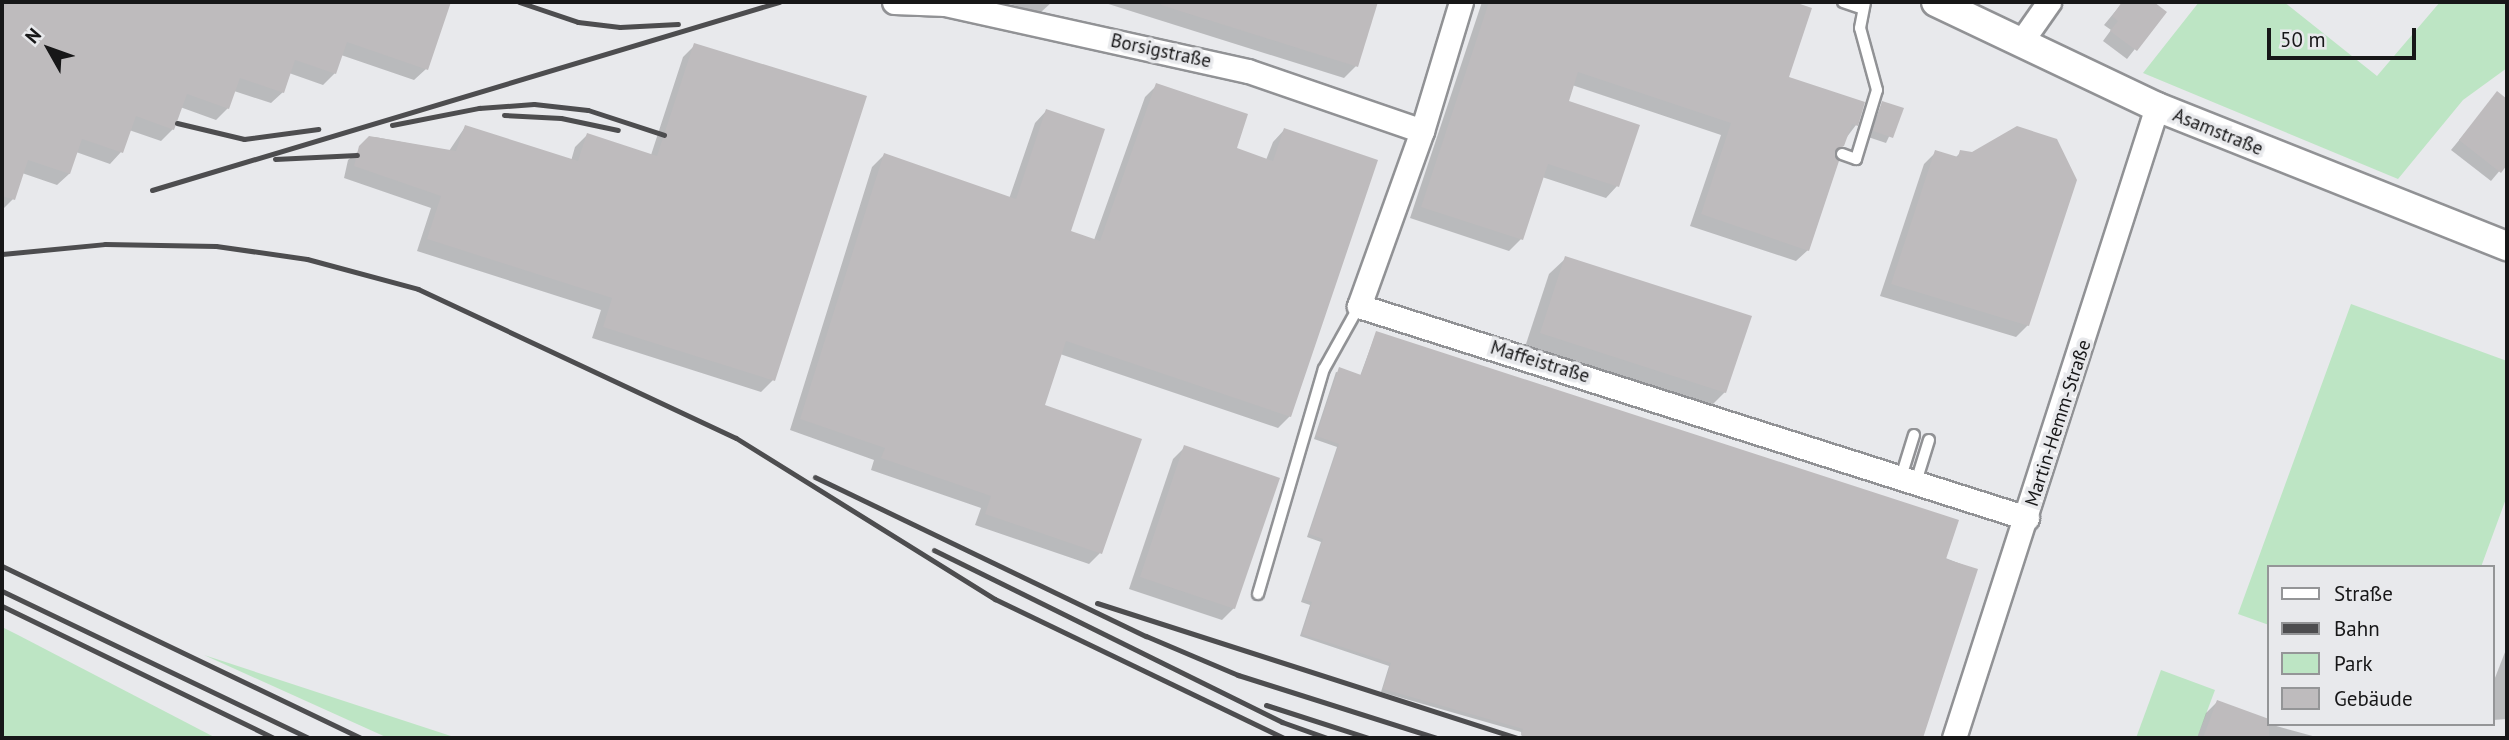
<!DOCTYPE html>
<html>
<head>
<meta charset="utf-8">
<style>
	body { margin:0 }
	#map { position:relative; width:2509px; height:740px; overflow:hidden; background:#e8e9ec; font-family:"PT Sans",sans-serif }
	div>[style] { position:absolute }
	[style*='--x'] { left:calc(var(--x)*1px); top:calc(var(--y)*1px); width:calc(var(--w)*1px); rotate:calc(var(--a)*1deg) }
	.green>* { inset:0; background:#bde5c4 }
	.shadow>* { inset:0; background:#0003 }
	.building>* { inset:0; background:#bebbbd }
	.roads { filter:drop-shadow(2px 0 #919295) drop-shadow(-2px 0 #919295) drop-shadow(0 2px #919295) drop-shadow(0 -2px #919295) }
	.service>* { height:10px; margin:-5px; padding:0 5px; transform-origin:5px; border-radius:5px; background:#fff }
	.minor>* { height:23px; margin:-11.5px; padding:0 11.5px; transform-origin:11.5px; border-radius:11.5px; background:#fff }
	.tertiary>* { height:28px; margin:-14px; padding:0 14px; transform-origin:14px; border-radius:14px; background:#fff }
	.rail>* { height:5px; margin:-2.5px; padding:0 2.5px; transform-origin:2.5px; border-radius:2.5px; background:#4d4d4f }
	span { translate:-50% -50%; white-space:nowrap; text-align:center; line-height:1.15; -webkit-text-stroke:7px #e8e9ec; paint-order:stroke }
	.street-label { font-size:19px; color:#171718 }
	.frame { position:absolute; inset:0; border:4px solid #171718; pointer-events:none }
	.legend { position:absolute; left:2267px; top:565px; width:228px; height:161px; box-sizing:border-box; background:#e8e9ec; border:2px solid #949597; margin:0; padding:9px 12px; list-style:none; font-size:21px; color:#171718 }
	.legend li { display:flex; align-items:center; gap:14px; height:35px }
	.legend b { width:35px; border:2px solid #949597 }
	.north { position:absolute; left:14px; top:14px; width:70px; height:70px; -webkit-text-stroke:5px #e8e9ec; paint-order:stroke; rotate:310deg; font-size:19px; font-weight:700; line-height:28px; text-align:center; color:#171718 }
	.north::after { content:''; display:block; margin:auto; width:24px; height:32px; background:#171718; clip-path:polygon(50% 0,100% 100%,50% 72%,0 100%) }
	.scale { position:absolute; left:2267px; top:28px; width:149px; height:32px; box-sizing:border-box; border:4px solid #171718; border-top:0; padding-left:9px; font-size:21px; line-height:24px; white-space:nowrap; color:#171718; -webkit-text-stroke:5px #e8e9ec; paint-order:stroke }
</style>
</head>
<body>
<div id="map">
	<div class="green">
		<div style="clip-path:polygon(2199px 2px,2284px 2px,2377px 76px,2440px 2px,2507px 2px,2507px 68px,2463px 100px,2398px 179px,2143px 73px)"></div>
		<div style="clip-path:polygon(2351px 304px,2507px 361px,2507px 496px,2481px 567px,2269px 567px,2269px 625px,2238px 614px)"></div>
		<div style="clip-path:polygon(2px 627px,18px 635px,216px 738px,2px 738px)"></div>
		<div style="clip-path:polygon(204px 655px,457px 738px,388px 738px)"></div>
		<div style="clip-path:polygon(2161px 670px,2215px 690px,2197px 738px,2136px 738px)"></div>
	</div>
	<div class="shadow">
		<div style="clip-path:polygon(2px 2px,449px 2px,426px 69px,414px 80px,341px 55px,335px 73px,323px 85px,289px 73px,283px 92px,271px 103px,234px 91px,228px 108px,216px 120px,180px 107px,173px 129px,161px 141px,129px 130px,121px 152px,110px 164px,76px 152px,69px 174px,57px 185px,22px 173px,13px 199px,2px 210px)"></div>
		<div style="clip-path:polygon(1003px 2px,1052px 2px,1040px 13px)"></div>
		<div style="clip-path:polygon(1102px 2px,1376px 2px,1356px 66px,1344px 78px)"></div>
		<div style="clip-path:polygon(1482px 2px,1788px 2px,1810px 9px,1787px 78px,1856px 125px,1834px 154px,1808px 250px,1796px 261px,1690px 226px,1721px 135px,1572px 85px,1566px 102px,1617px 186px,1606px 198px,1542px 177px,1521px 239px,1509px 251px,1410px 218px)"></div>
		<div style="clip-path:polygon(2123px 2px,2151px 2px,2164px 12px,2127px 59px,2103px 41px,2111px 30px,2104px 25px)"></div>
		<div style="clip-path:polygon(695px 45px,773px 380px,761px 392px,592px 338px,601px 310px,417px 251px,431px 208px,344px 178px,348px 160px,375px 137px,449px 151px,465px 127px,571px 161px,575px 147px,587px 135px,651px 155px,683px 57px)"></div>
		<div style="clip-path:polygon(1157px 85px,1234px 149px,1266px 160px,1273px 142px,1284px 130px,1290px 416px,1278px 428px,1060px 354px,1042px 406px,1100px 553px,1089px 564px,975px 525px,981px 508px,871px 470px,874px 460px,790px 430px,872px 167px,884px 155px,1009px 199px,1035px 123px,1046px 111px,1069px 232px,1094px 240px,1145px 97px)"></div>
		<div style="clip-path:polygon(2497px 94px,2507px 101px,2507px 162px,2491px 181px,2451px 150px)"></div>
		<div style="clip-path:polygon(1882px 103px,1902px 109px,1886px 143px,1868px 137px)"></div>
		<div style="clip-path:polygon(1936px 152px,1955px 158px,1961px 152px,2028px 325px,2016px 337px,1880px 296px,1924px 164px)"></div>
		<div style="clip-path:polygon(1566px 258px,1725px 392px,1708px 409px,1524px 350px,1549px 274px)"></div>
		<div style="clip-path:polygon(1376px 333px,1976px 570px,1920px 738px,1522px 738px,1521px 732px,1381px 692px,1389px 666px,1300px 636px,1310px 605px,1301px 602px,1321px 542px,1307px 537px,1337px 447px,1314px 439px,1336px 372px,1360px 376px)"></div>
		<div style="clip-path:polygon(1185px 447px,1234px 608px,1222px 620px,1129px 589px,1173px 459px)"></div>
		<div style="clip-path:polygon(2507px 647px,2507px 719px,2493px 720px,2493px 683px)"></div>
		<div style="clip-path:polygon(2217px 702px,2269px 720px,2269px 724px,2320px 738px,2197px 738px,2206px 713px)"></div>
	</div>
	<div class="building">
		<div style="clip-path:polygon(2px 2px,451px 2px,428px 70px,347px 42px,336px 74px,295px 60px,284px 93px,240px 78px,229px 109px,187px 94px,174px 130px,136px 116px,123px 153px,82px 139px,70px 174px,28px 160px,15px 200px,2px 196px)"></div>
		<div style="clip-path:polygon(1162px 2px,1378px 2px,1358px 67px,1161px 5px)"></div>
		<div style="clip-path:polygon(1489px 2px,1794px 2px,1812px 8px,1789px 77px,1865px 102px,1858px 126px,1852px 124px,1844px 146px,1835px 151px,1839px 161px,1809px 251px,1701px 214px,1731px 123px,1578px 72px,1569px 101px,1640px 125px,1619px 187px,1548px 164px,1523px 240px,1421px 207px)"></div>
		<div style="clip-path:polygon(2122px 2px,2154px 2px,2167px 12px,2137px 51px,2110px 31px,2118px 21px,2112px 16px)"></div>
		<div style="clip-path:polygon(694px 43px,867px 96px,775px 381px,603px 327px,612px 298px,427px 239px,441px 196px,354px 166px,359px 146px,369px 136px,456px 151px,465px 125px,578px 161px,587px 133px,657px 156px)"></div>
		<div style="clip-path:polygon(1156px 83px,1248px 114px,1237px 148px,1273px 161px,1284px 128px,1378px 160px,1291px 417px,1066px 341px,1045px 405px,1142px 439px,1102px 554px,985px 514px,991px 496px,881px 458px,885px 448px,800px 419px,884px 153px,1016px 199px,1046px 109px,1105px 129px,1071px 231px,1100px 241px)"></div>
		<div style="clip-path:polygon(2497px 91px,2507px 99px,2507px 165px,2501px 173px,2459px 140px)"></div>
		<div style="clip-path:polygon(1882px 101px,1904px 108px,1893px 138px,1873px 131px)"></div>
		<div style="clip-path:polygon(2017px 126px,2057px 139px,2077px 180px,2029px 326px,1891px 284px,1935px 150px,1958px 157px,1960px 150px,1972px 152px)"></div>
		<div style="clip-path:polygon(1565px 256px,1752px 316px,1726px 393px,1540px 333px)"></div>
		<div style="clip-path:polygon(1376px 331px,1959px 520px,1946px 559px,1978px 569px,1923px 738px,1533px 738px,1521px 735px,1523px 729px,1383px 689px,1391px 663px,1302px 634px,1312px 602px,1303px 599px,1323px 539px,1309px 534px,1339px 444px,1316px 436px,1339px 367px,1361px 375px)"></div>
		<div style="clip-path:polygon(1184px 445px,1280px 478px,1235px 609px,1140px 577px)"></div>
		<div style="clip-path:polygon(2217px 700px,2269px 719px,2269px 738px,2203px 738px)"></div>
	</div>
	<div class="roads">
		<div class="service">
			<div style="--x:1843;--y:2;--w:21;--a:19"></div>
			<div style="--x:1842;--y:154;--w:15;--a:20"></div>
			<div style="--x:1856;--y:159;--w:72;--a:-73.1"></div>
			<div style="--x:1877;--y:90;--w:64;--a:-105.3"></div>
			<div style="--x:1860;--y:28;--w:26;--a:-79"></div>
			<div style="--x:1901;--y:477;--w:44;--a:-72.8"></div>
			<div style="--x:1916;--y:482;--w:44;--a:-72.8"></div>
			<div style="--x:1258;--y:594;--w:234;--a:-73.7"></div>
			<div style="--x:1324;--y:369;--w:72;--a:-60.9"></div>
		</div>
		<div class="minor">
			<div style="--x:894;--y:2;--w:51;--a:2.2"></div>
			<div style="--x:945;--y:4;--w:310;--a:12.5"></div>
			<div style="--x:1248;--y:71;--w:184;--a:19"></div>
			<div style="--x:1461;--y:2;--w:135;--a:106.8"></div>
			<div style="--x:1422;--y:131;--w:186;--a:109.8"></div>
			<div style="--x:1359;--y:306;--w:701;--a:17.61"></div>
			<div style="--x:2021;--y:42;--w:49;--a:-55"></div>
			<div style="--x:1954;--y:738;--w:663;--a:-72.17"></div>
		</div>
		<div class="tertiary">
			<div style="--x:1936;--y:2;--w:245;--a:25.4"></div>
			<div style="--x:2157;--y:107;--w:377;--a:21.7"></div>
		</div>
	</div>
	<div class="rail">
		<div style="--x:519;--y:2;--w:62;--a:18.7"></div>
		<div style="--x:578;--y:22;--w:42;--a:6.8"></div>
		<div style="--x:620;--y:27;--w:58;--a:-3"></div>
		<div style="--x:504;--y:115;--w:57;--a:3"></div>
		<div style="--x:561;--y:118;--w:58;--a:11.9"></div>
		<div style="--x:177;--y:123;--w:69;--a:13.4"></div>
		<div style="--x:244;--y:139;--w:75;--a:-7.7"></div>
		<div style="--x:392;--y:125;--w:89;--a:-11.1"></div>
		<div style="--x:479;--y:108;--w:55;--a:-4.2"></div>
		<div style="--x:534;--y:104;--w:54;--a:6.3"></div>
		<div style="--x:588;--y:110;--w:80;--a:18.2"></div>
		<div style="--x:275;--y:159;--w:82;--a:-2.8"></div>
		<div style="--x:152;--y:190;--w:655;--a:-16.69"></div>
		<div style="--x:2;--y:254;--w:103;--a:-5.5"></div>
		<div style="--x:105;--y:244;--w:111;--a:1"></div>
		<div style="--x:216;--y:246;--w:92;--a:8.1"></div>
		<div style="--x:307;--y:259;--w:115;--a:15.1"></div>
		<div style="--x:418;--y:289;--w:351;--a:25.1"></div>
		<div style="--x:736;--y:438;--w:305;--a:31.9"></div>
		<div style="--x:995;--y:599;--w:321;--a:25.7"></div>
		<div style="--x:815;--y:477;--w:367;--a:25.7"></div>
		<div style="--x:1146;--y:636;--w:100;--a:23"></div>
		<div style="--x:1238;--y:675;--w:209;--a:17.6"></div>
		<div style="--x:934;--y:550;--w:388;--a:26.3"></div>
		<div style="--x:1282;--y:722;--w:48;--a:19.6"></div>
		<div style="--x:2;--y:566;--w:398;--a:25.6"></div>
		<div style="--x:2;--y:591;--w:340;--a:25.6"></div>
		<div style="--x:1097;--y:603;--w:441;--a:17.8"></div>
		<div style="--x:2;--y:606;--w:302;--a:25.9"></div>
		<div style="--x:1266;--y:705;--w:108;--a:17.8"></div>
	</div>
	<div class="street-label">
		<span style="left:1161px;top:51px;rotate:12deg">Borsigstraße</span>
		<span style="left:2218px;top:132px;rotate:22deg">Asamstraße</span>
		<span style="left:1540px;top:362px;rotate:17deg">Maffeistraße</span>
		<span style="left:2058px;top:423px;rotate:-72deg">Martin-Hemm-Straße</span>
	</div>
	<div class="frame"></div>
	<ul class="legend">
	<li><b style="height:9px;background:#fff"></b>Straße</li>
	<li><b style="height:9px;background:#4d4d4f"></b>Bahn</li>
	<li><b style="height:19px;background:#bde5c4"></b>Park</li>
	<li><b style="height:19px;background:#bebbbd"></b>Gebäude</li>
	</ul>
	<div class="north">N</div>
	<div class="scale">50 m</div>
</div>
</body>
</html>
